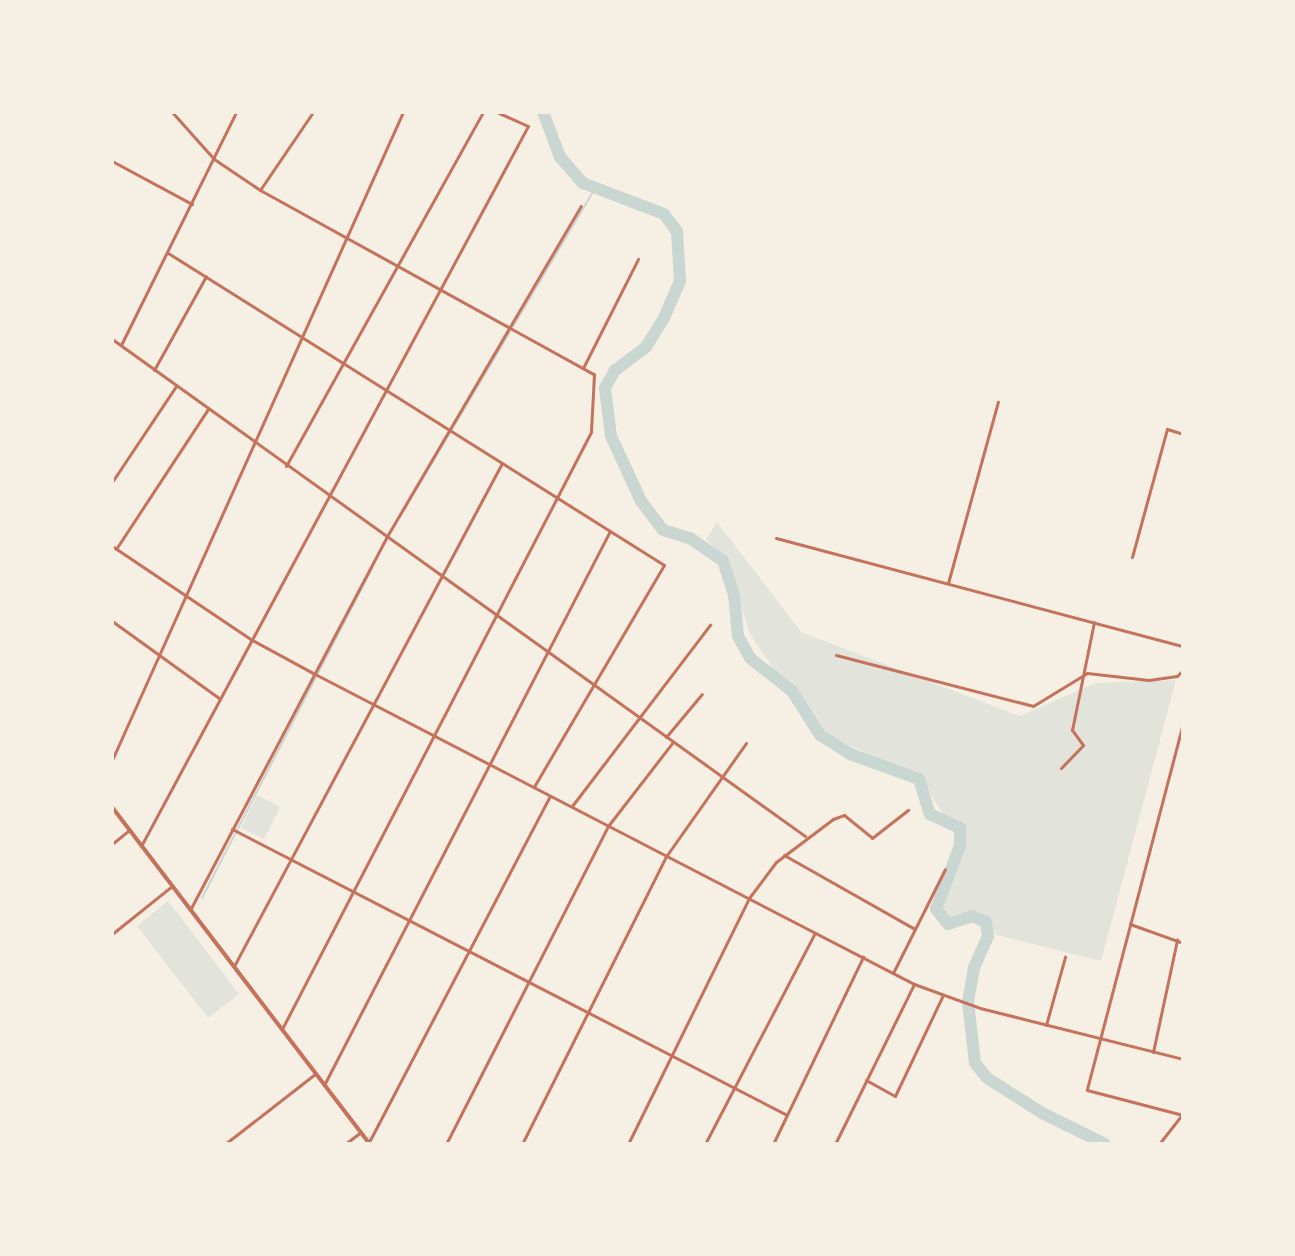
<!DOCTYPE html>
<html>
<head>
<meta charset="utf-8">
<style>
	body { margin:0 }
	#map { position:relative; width:1295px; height:1256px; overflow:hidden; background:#f6efe4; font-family:"Space Grotesk",sans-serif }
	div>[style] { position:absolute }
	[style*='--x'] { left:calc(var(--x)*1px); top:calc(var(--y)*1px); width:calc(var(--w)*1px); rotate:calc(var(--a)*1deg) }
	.green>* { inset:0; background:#e2e4dc }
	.stream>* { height:2px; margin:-1px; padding:0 1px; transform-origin:1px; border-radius:1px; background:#c9d6d2 }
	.river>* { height:12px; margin:-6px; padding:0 6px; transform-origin:6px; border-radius:6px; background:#c9d6d2 }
	.minor>* { height:3px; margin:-1.5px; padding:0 1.5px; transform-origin:1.5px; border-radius:1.5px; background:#c5725c }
	.tertiary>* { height:4px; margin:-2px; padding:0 2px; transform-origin:2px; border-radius:2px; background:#c5725c }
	span { translate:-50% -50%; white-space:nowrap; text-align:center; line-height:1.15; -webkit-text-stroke:6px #f6efe4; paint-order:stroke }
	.frame { position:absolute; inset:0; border:114px solid #f6efe4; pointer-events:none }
</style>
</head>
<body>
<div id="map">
	<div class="green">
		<div style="clip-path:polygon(717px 522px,801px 632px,1019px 716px,1096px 683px,1176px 680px,1101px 961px,997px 935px,976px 911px,949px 917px,941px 910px,955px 833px,920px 777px,815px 730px,750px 634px,727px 562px,706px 539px)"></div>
		<div style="clip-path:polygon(257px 795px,280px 807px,264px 839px,241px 828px)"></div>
		<div style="clip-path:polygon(168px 901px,239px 994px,208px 1018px,137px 926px)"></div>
	</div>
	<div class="stream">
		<div style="--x:400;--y:517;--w:382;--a:-59.3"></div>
		<div style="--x:202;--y:898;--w:371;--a:-62.7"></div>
	</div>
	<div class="river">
		<div style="--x:543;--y:112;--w:48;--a:69.3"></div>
		<div style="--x:560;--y:157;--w:35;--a:49"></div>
		<div style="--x:583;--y:183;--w:87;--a:20.9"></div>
		<div style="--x:664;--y:214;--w:21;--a:53"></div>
		<div style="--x:677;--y:231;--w:50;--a:86.6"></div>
		<div style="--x:680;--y:281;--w:40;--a:113.4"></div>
		<div style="--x:664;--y:318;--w:34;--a:122"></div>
		<div style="--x:646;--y:347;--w:39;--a:143"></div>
		<div style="--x:615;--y:370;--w:21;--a:119"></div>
		<div style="--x:605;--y:388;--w:48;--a:82.9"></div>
		<div style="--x:611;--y:436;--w:72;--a:65.2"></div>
		<div style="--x:641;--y:501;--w:36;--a:53"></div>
		<div style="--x:663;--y:530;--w:28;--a:17"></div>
		<div style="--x:690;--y:538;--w:40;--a:34.9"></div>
		<div style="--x:723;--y:561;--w:36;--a:72"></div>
		<div style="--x:734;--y:595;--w:41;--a:84.4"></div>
		<div style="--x:738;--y:636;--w:25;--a:61"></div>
		<div style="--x:750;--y:658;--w:53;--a:38.2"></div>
		<div style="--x:792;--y:691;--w:52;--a:57.5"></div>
		<div style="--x:820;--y:735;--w:36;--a:32"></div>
		<div style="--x:850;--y:754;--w:73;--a:19.9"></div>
		<div style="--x:919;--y:779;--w:37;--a:73"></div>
		<div style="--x:930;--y:814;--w:33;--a:25"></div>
		<div style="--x:960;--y:828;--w:18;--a:90"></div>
		<div style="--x:960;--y:846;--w:67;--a:110.9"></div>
		<div style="--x:936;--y:909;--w:19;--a:51"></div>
		<div style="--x:948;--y:924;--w:25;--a:-18"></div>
		<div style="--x:972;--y:916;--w:15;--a:23"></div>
		<div style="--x:986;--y:922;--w:14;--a:82"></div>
		<div style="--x:988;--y:936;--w:35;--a:114"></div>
		<div style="--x:974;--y:968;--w:34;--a:100"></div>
		<div style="--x:968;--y:1001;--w:62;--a:83.6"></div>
		<div style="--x:975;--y:1063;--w:19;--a:51"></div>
		<div style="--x:987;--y:1078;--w:65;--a:32.5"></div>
		<div style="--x:1042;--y:1113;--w:70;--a:26.2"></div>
	</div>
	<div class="minor">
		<div style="--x:172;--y:112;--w:63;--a:48.2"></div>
		<div style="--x:214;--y:159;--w:55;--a:34"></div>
		<div style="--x:260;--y:190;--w:381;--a:28.9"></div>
		<div style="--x:594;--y:374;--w:58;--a:93"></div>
		<div style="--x:591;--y:432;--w:672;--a:117.37"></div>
		<div style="--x:112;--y:161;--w:91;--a:28.3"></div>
		<div style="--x:260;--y:190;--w:94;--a:-55.8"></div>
		<div style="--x:168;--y:253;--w:586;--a:32.17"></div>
		<div style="--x:664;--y:565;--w:257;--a:120.4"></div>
		<div style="--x:112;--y:339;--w:853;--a:35.65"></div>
		<div style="--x:121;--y:345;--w:260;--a:-63.7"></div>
		<div style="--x:584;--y:366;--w:120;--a:-63.2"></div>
		<div style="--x:154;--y:370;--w:107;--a:-61"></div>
		<div style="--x:286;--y:466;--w:405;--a:-60.9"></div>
		<div style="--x:112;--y:482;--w:115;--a:-56.3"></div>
		<div style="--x:776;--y:538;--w:421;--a:14.9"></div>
		<div style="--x:112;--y:546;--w:169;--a:33.9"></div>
		<div style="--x:252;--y:640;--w:69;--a:28.4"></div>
		<div style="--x:313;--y:673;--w:677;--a:27.36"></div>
		<div style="--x:914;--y:984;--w:70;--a:20"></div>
		<div style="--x:980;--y:1008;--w:209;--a:14.1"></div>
		<div style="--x:116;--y:549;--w:168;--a:-56.7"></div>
		<div style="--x:1132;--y:557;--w:133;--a:-74.7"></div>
		<div style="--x:1167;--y:429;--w:17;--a:17"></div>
		<div style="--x:948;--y:583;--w:188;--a:-74.6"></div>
		<div style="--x:112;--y:621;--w:133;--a:35.8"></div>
		<div style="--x:836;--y:655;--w:203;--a:14.5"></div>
		<div style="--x:1033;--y:706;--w:63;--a:-31.4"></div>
		<div style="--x:1087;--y:673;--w:62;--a:6.4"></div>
		<div style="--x:1149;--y:680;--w:28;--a:-8"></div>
		<div style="--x:1177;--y:676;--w:8;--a:-45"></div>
		<div style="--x:1183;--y:723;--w:379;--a:104.7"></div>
		<div style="--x:1087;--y:1090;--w:99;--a:14.6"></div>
		<div style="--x:666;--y:737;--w:56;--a:-50.1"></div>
		<div style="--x:112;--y:760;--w:710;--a:-65.82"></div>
		<div style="--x:1061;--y:768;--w:32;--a:-46"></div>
		<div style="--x:1083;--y:745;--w:19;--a:-126"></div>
		<div style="--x:1072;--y:730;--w:110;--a:-78.5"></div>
		<div style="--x:572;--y:806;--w:228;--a:-52.7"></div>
		<div style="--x:232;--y:829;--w:624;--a:27.26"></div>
		<div style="--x:112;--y:844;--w:22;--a:-39"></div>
		<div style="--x:141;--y:846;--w:817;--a:-61.74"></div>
		<div style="--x:528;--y:126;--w:34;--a:-156"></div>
		<div style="--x:784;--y:855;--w:150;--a:29.5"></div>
		<div style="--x:190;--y:910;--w:420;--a:-62.2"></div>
		<div style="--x:386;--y:538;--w:385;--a:-59.6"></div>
		<div style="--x:1130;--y:924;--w:56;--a:19.7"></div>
		<div style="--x:112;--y:934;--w:77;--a:-38.7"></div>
		<div style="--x:234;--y:966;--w:568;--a:-61.95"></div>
		<div style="--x:893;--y:973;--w:116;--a:-63.4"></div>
		<div style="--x:1046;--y:1025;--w:71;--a:-74.4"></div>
		<div style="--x:1153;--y:1052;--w:115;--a:-77.9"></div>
		<div style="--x:866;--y:1080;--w:33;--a:29"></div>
		<div style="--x:895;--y:1096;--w:112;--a:-64.6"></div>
		<div style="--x:324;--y:1085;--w:623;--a:-62.7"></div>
		<div style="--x:369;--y:1142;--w:390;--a:-62.4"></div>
		<div style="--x:225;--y:1144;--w:114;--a:-37.9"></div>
		<div style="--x:345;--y:1144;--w:20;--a:-37"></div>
		<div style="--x:446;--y:1144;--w:357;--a:-63"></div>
		<div style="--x:608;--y:826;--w:106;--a:-52.3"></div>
		<div style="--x:522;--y:1144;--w:323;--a:-63.4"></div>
		<div style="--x:667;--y:855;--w:137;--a:-54.8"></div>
		<div style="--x:628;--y:1144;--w:274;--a:-63.8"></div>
		<div style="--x:749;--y:898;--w:45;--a:-53.1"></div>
		<div style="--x:776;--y:862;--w:71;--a:-37"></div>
		<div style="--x:833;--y:819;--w:12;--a:-20"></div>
		<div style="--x:844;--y:815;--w:36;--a:39"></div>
		<div style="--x:872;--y:838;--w:46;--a:-37.9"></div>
		<div style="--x:705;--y:1144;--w:238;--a:-62.5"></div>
		<div style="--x:773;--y:1144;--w:208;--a:-64.3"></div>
		<div style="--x:835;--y:1144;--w:178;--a:-63.7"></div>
		<div style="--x:1159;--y:1144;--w:37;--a:-52"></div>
	</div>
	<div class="tertiary">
		<div style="--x:112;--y:807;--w:424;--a:52.6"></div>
	</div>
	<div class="frame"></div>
</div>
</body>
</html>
